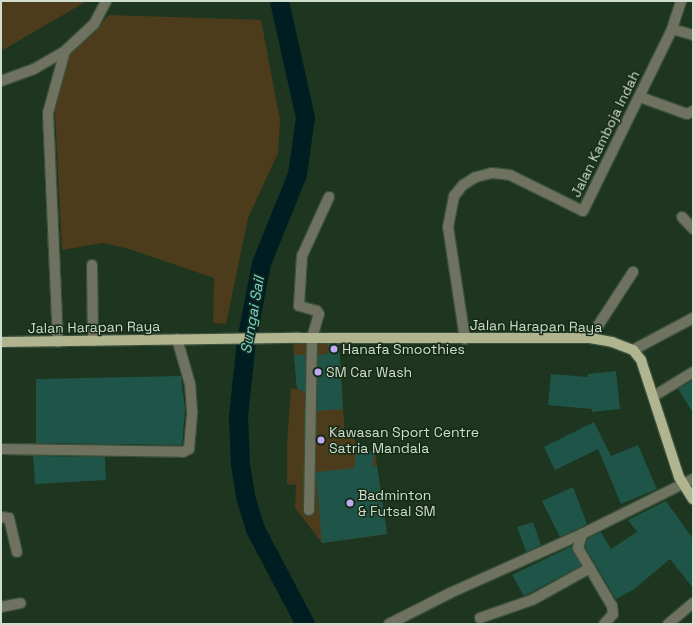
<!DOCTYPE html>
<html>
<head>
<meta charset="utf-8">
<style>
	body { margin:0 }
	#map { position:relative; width:694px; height:625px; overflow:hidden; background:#1e351f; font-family:"Space Grotesk",sans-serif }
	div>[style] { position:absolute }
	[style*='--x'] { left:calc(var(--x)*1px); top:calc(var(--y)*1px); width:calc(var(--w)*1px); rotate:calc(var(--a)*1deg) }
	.green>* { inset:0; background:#4c3c1b }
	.river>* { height:19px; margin:-9.5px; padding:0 9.5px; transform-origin:9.5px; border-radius:9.5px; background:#001e22 }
	.building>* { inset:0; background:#1f5548 }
	.roads { filter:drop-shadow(1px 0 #3a503b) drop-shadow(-1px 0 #3a503b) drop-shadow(0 1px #3a503b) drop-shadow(0 -1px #3a503b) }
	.minor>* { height:10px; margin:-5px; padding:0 5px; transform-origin:5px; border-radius:5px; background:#707260 }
	.major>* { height:10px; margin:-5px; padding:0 5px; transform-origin:5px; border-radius:5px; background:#b0b590 }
	.dots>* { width:11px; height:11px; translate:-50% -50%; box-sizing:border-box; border:2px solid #152b15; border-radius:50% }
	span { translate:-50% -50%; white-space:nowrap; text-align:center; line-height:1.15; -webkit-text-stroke:3px #152b15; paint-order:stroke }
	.street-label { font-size:14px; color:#d0ded0 }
	.poi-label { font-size:14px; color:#d0ded0 }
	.left { translate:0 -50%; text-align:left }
	.water-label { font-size:15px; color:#74d2de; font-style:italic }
	.frame { position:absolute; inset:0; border:2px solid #d0ded0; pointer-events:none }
</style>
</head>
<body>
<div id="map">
	<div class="green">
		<div style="clip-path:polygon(1px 1px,87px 1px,1px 51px)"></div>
		<div style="clip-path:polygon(109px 15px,261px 20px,280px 120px,278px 153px,248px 218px,226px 324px,213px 323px,214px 278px,129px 249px,103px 243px,62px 250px,55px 110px,70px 54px)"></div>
		<div style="clip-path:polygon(339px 343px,345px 437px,354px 437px,357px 448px,375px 452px,387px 534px,322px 543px,295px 508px,296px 485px,287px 484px,287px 443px,291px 388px,297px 389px,293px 344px)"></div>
	</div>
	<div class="river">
		<div style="--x:279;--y:1;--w:119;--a:77.4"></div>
		<div style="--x:305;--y:117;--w:58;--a:98"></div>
		<div style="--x:297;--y:174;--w:96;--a:112"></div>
		<div style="--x:261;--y:263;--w:78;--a:101"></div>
		<div style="--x:246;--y:340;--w:76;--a:96"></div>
		<div style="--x:238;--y:416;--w:48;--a:87.6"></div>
		<div style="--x:240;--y:464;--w:32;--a:81"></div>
		<div style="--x:245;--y:496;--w:34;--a:73"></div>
		<div style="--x:255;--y:529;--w:107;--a:62.2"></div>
	</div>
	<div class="building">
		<div style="clip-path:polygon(328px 344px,339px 344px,343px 409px,317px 411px,318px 355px,328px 354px)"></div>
		<div style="clip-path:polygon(294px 355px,305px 355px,305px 392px,297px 389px)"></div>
		<div style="clip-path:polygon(616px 371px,620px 409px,592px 412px,592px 409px,548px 405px,551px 374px,588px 377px,588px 374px)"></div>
		<div style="clip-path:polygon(181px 376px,185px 411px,182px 445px,36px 443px,36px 379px)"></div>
		<div style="clip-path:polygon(693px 380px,693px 413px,678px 389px)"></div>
		<div style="clip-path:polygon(594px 422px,611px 456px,638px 445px,657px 489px,621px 504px,598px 449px,555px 470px,544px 447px)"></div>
		<div style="clip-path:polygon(357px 448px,375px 452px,372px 466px,377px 466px,387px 534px,322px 543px,316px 472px,354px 468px)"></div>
		<div style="clip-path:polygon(33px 456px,105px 457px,106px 480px,35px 484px)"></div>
		<div style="clip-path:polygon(573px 487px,587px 524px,560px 537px,542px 501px)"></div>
		<div style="clip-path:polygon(666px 501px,693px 539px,693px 588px,670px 559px,633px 590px,616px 599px,585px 547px,587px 539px,601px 532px,611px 549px,637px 532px,628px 520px)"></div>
		<div style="clip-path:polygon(533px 522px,541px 545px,526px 552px,517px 527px)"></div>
		<div style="clip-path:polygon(572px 546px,581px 566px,524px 596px,512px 575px)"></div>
	</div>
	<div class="roads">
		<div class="minor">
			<div style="--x:672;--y:29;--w:22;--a:16"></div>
			<div style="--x:1;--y:81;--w:35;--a:-20"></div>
			<div style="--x:34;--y:69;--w:36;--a:-30"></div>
			<div style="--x:65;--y:51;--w:40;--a:-43"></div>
			<div style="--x:94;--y:24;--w:26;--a:-62"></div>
			<div style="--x:640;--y:97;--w:50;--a:19.9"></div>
			<div style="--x:687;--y:114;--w:7;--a:-27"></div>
			<div style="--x:682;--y:217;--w:16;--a:47"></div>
			<div style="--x:92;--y:265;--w:76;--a:89.2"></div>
			<div style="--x:590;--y:338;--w:79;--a:-56.9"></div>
			<div style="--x:465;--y:339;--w:113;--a:-98.6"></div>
			<div style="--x:448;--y:227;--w:32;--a:-79"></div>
			<div style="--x:454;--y:196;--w:14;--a:-51"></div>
			<div style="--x:463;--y:185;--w:15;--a:-32"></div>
			<div style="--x:476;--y:177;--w:16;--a:-14"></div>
			<div style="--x:492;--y:173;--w:18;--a:6"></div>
			<div style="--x:510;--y:175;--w:81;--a:26.3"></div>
			<div style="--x:583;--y:211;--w:203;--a:-63.9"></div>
			<div style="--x:672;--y:29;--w:29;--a:-72"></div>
			<div style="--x:58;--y:342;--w:229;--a:-92.5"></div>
			<div style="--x:48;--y:113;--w:64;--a:-74.7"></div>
			<div style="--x:633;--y:350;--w:68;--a:-28.1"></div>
			<div style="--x:654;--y:396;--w:46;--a:-31.6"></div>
			<div style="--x:1;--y:449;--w:182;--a:0.9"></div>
			<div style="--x:183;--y:452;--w:7;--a:-27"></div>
			<div style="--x:189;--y:449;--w:38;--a:-85"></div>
			<div style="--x:192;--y:411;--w:27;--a:-94"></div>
			<div style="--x:190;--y:384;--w:47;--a:-106.1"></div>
			<div style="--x:309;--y:510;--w:172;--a:-89"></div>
			<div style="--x:312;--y:338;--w:25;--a:-74"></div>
			<div style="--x:319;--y:314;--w:4;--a:-124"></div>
			<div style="--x:317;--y:311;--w:19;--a:-164"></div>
			<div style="--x:299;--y:306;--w:50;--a:-86.6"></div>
			<div style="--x:302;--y:256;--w:65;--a:-65.4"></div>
			<div style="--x:1;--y:517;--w:8;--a:7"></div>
			<div style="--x:9;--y:518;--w:35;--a:77"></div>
			<div style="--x:1;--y:607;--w:20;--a:-11"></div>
			<div style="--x:480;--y:618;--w:55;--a:-19.1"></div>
			<div style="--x:532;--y:600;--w:66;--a:-28.9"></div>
			<div style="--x:389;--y:624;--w:68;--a:-26.9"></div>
			<div style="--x:450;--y:593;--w:145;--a:-24.1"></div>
			<div style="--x:604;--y:624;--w:13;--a:-48"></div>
			<div style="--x:613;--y:614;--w:8;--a:-97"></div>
			<div style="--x:612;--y:606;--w:67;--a:-120.4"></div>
			<div style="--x:578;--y:548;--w:15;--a:-74"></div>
			<div style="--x:582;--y:534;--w:124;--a:-26.4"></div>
			<div style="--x:668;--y:624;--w:33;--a:-40"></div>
		</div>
		<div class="major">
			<div style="--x:1;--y:342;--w:298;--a:-0.8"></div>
			<div style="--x:299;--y:338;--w:291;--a:0"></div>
			<div style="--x:590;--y:338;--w:22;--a:10"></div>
			<div style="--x:612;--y:342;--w:22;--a:21"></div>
			<div style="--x:633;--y:350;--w:13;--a:51"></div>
			<div style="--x:641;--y:360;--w:123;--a:72"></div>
			<div style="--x:679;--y:477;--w:26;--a:58"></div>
		</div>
	</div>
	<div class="dots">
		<div style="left:334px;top:349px;background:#c1a8f3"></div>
		<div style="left:318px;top:372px;background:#c1a8f3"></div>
		<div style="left:321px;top:440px;background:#c1a8f3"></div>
		<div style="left:350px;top:503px;background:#c1a8f3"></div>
	</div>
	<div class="street-label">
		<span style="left:605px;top:134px;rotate:-64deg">Jalan Kamboja Indah</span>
		<span style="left:536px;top:326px;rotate:1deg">Jalan Harapan Raya</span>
		<span style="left:94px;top:327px;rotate:-1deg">Jalan Harapan Raya</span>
	</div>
	<div class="poi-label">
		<span class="left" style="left:342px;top:349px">Hanafa Smoothies</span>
		<span class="left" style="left:326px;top:372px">SM Car Wash</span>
		<span class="left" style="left:329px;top:440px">Kawasan Sport Centre<br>Satria Mandala</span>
		<span class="left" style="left:358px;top:503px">Badminton<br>&amp; Futsal SM</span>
	</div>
	<div class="water-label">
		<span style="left:252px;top:315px;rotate:-80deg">Sungai Sail</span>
	</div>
	<div class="frame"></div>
</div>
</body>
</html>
